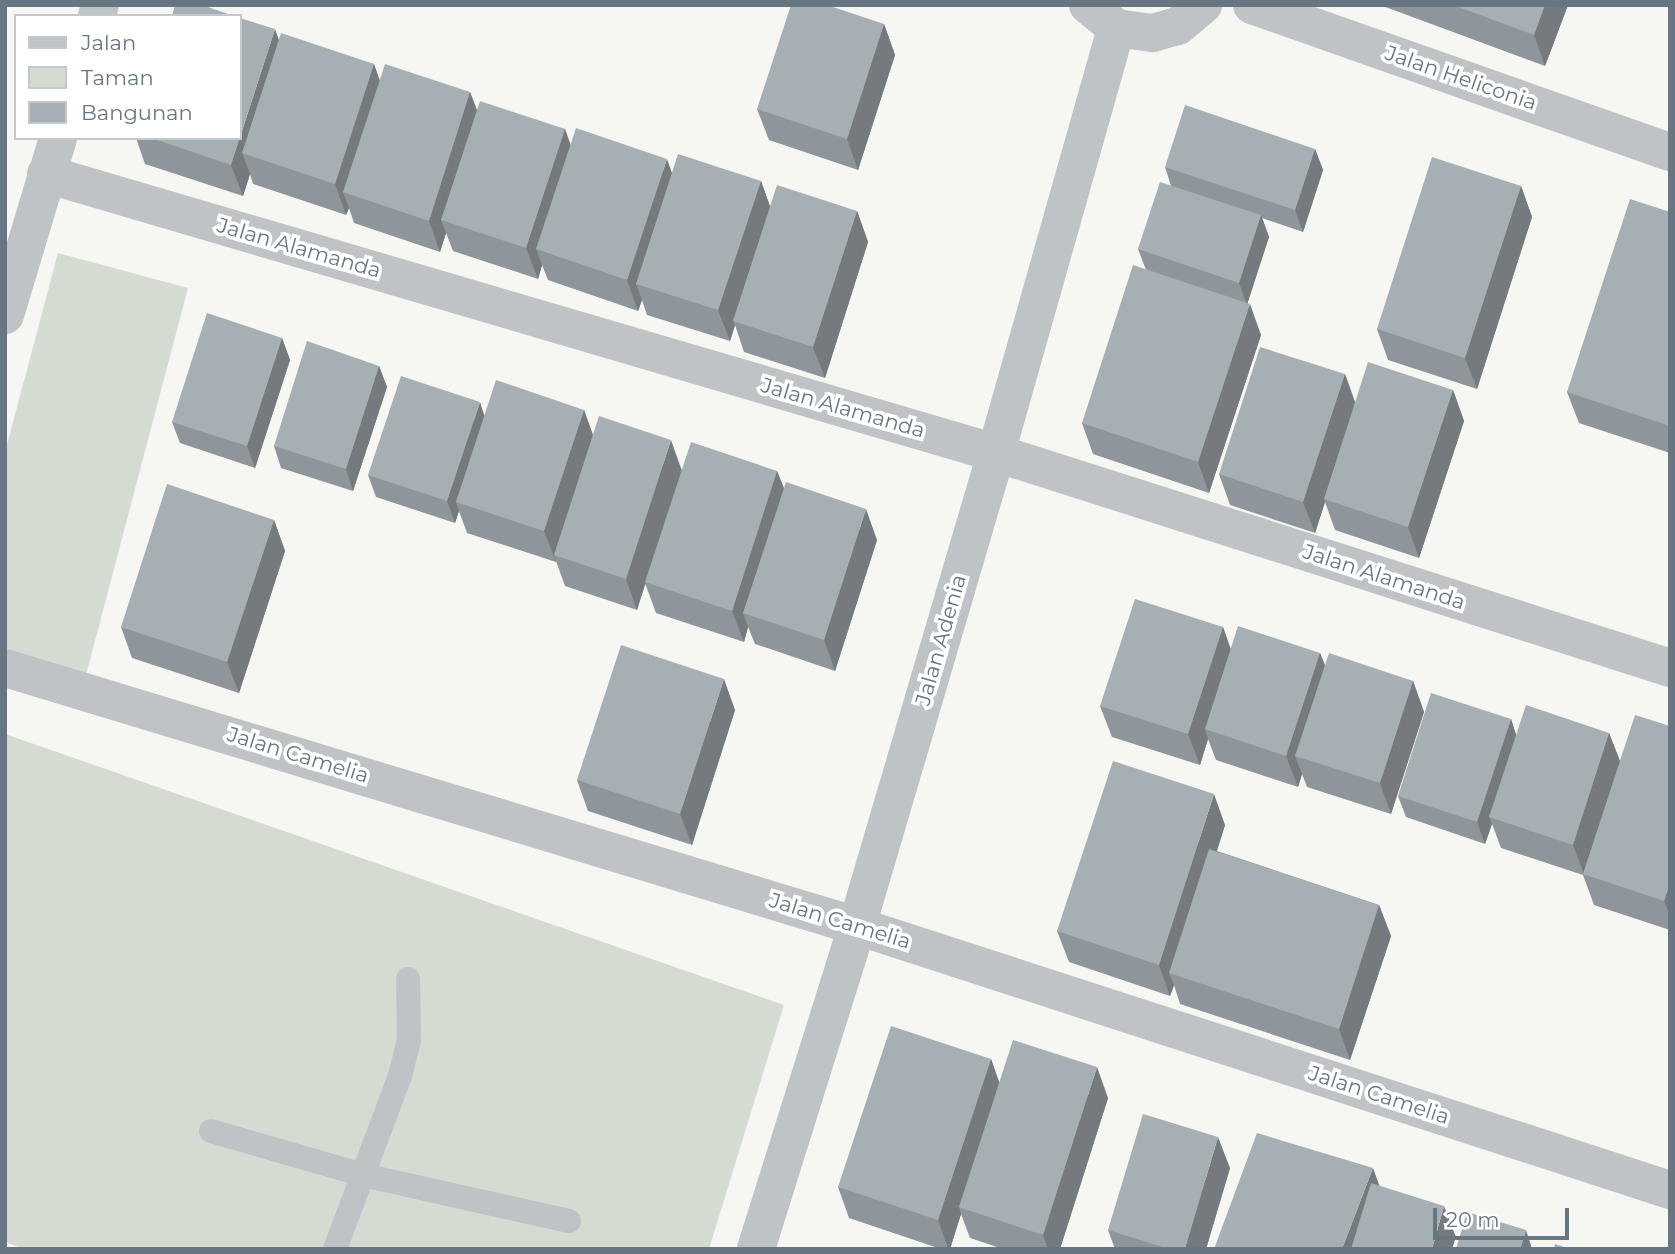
<!DOCTYPE html>
<html>
<head>
<meta charset="utf-8">
<style>
	body { margin:0 }
	#map { position:relative; width:1675px; height:1254px; overflow:hidden; background:#f6f6f3; font-family:Montserrat,sans-serif }
	div>[style] { position:absolute }
	[style*='--x'] { left:calc(var(--x)*1px); top:calc(var(--y)*1px); width:calc(var(--w)*1px); rotate:calc(var(--a)*1deg) }
	.green>* { inset:0; background:#d6dbd2 }
	.service>* { height:24px; margin:-12px; padding:0 12px; transform-origin:12px; border-radius:12px; background:#bfc3c6 }
	.minor>* { height:38px; margin:-19px; padding:0 19px; transform-origin:19px; border-radius:19px; background:#bfc3c6 }
	.wall>* { inset:0; background:#8f969b }
	.shaded-wall>* { inset:0; background:#747a7e }
	.building>* { inset:0; background:#a6afb4 }
	span { translate:-50% -50%; white-space:nowrap; text-align:center; line-height:1.15; -webkit-text-stroke:7px #fff; paint-order:stroke }
	.street-label { font-size:21px; color:#667783 }
	.frame { position:absolute; inset:0; border:7px solid #667783; pointer-events:none }
	.legend { position:absolute; left:14px; top:14px; width:228px; height:126px; box-sizing:border-box; background:#fff; border:2px solid #c2c9cd; margin:0; padding:9px 12px; list-style:none; font-size:21px; color:#667783 }
	.legend li { display:flex; align-items:center; gap:14px; height:35px }
	.legend b { width:35px; border:2px solid #c2c9cd }
	.scale { position:absolute; left:1433px; top:1208px; width:136px; height:32px; box-sizing:border-box; border:4px solid #667783; border-top:0; padding-left:9px; font-size:21px; line-height:24px; white-space:nowrap; color:#667783; -webkit-text-stroke:5px #fff; paint-order:stroke }
</style>
</head>
<body>
<div id="map">
	<div class="green">
		<div style="clip-path:polygon(58px 253px,188px 288px,86px 675px,5px 653px,5px 452px)"></div>
		<div style="clip-path:polygon(5px 734px,784px 1005px,709px 1249px,24px 1249px,5px 1242px)"></div>
	</div>
	<div class="service">
		<div style="--x:211;--y:1131;--w:158;--a:16.1"></div>
		<div style="--x:363;--y:1175;--w:211;--a:12.6"></div>
		<div style="--x:335;--y:1249;--w:185;--a:-69.4"></div>
		<div style="--x:400;--y:1076;--w:37;--a:-76"></div>
		<div style="--x:409;--y:1040;--w:61;--a:-90.9"></div>
	</div>
	<div class="minor">
		<div style="--x:1088;--y:5;--w:36;--a:39"></div>
		<div style="--x:1116;--y:28;--w:37;--a:8"></div>
		<div style="--x:1153;--y:33;--w:26;--a:-16"></div>
		<div style="--x:1178;--y:26;--w:33;--a:-40"></div>
		<div style="--x:1252;--y:5;--w:443;--a:19.4"></div>
		<div style="--x:97;--y:16;--w:11;--a:-75"></div>
		<div style="--x:46;--y:174;--w:990;--a:16.37"></div>
		<div style="--x:996;--y:453;--w:707;--a:17.69"></div>
		<div style="--x:5;--y:315;--w:185;--a:-73.3"></div>
		<div style="--x:5;--y:668;--w:890;--a:16.85"></div>
		<div style="--x:857;--y:926;--w:855;--a:17.99"></div>
		<div style="--x:756;--y:1249;--w:338;--a:-72.6"></div>
		<div style="--x:857;--y:926;--w:493;--a:-73.6"></div>
		<div style="--x:996;--y:453;--w:442;--a:-74.2"></div>
	</div>
	<div class="wall">
		<div style="clip-path:polygon(1380px 5px,1568px 5px,1545px 66px)"></div>
		<div style="clip-path:polygon(884px 24px,895px 55px,858px 170px,769px 140px,757px 109px)"></div>
		<div style="clip-path:polygon(279px 40px,374px 64px,379px 80px,470px 92px,477px 111px,565px 129px,570px 145px,672px 173px,761px 181px,770px 207px,857px 211px,868px 242px,825px 378px,744px 352px,735px 325px,730px 341px,647px 315px,642px 300px,638px 311px,548px 280px,542px 265px,538px 279px,453px 251px,446px 233px,440px 252px,354px 223px,349px 208px,346px 215px,253px 184px,250px 174px,243px 196px,145px 164px,136px 138px,240px 138px)"></div>
		<div style="clip-path:polygon(1315px 149px,1323px 170px,1303px 232px,1262px 218px,1269px 237px,1247px 303px,1261px 335px,1209px 493px,1093px 454px,1082px 423px,1146px 270px,1138px 249px,1171px 186px,1165px 167px)"></div>
		<div style="clip-path:polygon(1521px 186px,1532px 217px,1477px 389px,1388px 360px,1377px 329px)"></div>
		<div style="clip-path:polygon(1670px 212px,1670px 453px,1579px 423px,1567px 392px)"></div>
		<div style="clip-path:polygon(282px 338px,290px 360px,255px 468px,180px 443px,172px 422px)"></div>
		<div style="clip-path:polygon(379px 366px,387px 387px,353px 491px,281px 468px,274px 446px)"></div>
		<div style="clip-path:polygon(1345px 374px,1355px 402px,1453px 390px,1464px 421px,1419px 558px,1335px 530px,1325px 502px,1315px 533px,1230px 505px,1219px 474px)"></div>
		<div style="clip-path:polygon(584px 410px,593px 435px,682px 471px,777px 471px,784px 488px,877px 540px,835px 671px,755px 644px,748px 627px,744px 642px,656px 613px,645px 583px,637px 610px,565px 586px,556px 561px,556px 562px,467px 533px,459px 511px,455px 523px,376px 497px,368px 475px,484px 415px)"></div>
		<div style="clip-path:polygon(274px 520px,285px 551px,239px 693px,132px 658px,121px 627px)"></div>
		<div style="clip-path:polygon(1223px 627px,1230px 649px,1320px 653px,1325px 665px,1413px 681px,1424px 712px,1391px 814px,1307px 787px,1302px 774px,1298px 787px,1216px 760px,1208px 739px,1200px 765px,1112px 737px,1100px 706px)"></div>
		<div style="clip-path:polygon(735px 710px,692px 845px,588px 811px,577px 780px)"></div>
		<div style="clip-path:polygon(1511px 719px,1516px 735px,1609px 733px,1620px 761px,1670px 726px,1670px 930px,1594px 905px,1583px 875px,1501px 848px,1492px 824px,1485px 844px,1406px 817px,1398px 796px)"></div>
		<div style="clip-path:polygon(1225px 825px,1217px 851px,1379px 905px,1391px 936px,1350px 1060px,1180px 1004px,1174px 985px,1170px 996px,1069px 962px,1057px 931px)"></div>
		<div style="clip-path:polygon(991px 1059px,999px 1083px,1108px 1098px,1060px 1249px,1003px 1249px,970px 1238px,961px 1214px,950px 1249px,941px 1249px,849px 1218px,838px 1187px)"></div>
		<div style="clip-path:polygon(1230px 1168px,1206px 1249px,1115px 1249px,1108px 1230px)"></div>
	</div>
	<div class="shaded-wall">
		<div style="clip-path:polygon(1545px 5px,1568px 5px,1545px 66px,1534px 35px)"></div>
		<div style="clip-path:polygon(884px 24px,895px 55px,858px 170px,847px 139px)"></div>
		<div style="clip-path:polygon(275px 29px,286px 60px,242px 153px,250px 174px,243px 196px,231px 165px)"></div>
		<div style="clip-path:polygon(374px 64px,385px 95px,343px 192px,349px 208px,346px 215px,335px 184px)"></div>
		<div style="clip-path:polygon(470px 92px,482px 123px,441px 220px,446px 233px,440px 252px,429px 221px)"></div>
		<div style="clip-path:polygon(565px 129px,576px 160px,536px 249px,542px 265px,538px 279px,526px 248px)"></div>
		<div style="clip-path:polygon(1315px 149px,1323px 170px,1303px 232px,1295px 210px)"></div>
		<div style="clip-path:polygon(667px 159px,678px 190px,636px 284px,642px 300px,638px 311px,627px 280px)"></div>
		<div style="clip-path:polygon(761px 181px,772px 212px,733px 321px,735px 325px,730px 341px,718px 310px)"></div>
		<div style="clip-path:polygon(1521px 186px,1532px 217px,1477px 389px,1465px 358px)"></div>
		<div style="clip-path:polygon(857px 211px,868px 242px,825px 378px,813px 347px)"></div>
		<div style="clip-path:polygon(1261px 215px,1269px 237px,1247px 305px,1239px 283px)"></div>
		<div style="clip-path:polygon(1250px 304px,1261px 335px,1209px 493px,1198px 462px)"></div>
		<div style="clip-path:polygon(282px 338px,290px 360px,255px 468px,247px 446px)"></div>
		<div style="clip-path:polygon(379px 366px,387px 387px,353px 491px,346px 469px)"></div>
		<div style="clip-path:polygon(1345px 374px,1356px 405px,1324px 499px,1325px 502px,1315px 533px,1303px 502px)"></div>
		<div style="clip-path:polygon(1453px 390px,1464px 421px,1419px 558px,1408px 527px)"></div>
		<div style="clip-path:polygon(480px 402px,487px 424px,456px 502px,459px 511px,455px 523px,447px 501px)"></div>
		<div style="clip-path:polygon(584px 410px,595px 441px,554px 555px,556px 561px,556px 562px,544px 531px)"></div>
		<div style="clip-path:polygon(671px 440px,682px 471px,637px 610px,626px 579px)"></div>
		<div style="clip-path:polygon(777px 471px,789px 502px,743px 613px,748px 627px,744px 642px,732px 611px)"></div>
		<div style="clip-path:polygon(866px 509px,877px 540px,835px 671px,824px 640px)"></div>
		<div style="clip-path:polygon(274px 520px,285px 551px,239px 693px,227px 662px)"></div>
		<div style="clip-path:polygon(1223px 627px,1234px 658px,1205px 729px,1208px 739px,1200px 765px,1188px 734px)"></div>
		<div style="clip-path:polygon(1320px 653px,1332px 684px,1295px 756px,1302px 774px,1298px 787px,1286px 756px)"></div>
		<div style="clip-path:polygon(724px 679px,735px 710px,692px 845px,680px 814px)"></div>
		<div style="clip-path:polygon(1413px 681px,1424px 712px,1391px 814px,1380px 783px)"></div>
		<div style="clip-path:polygon(1511px 719px,1518px 741px,1489px 817px,1492px 824px,1485px 844px,1477px 822px)"></div>
		<div style="clip-path:polygon(1609px 733px,1621px 764px,1584px 874px,1573px 845px)"></div>
		<div style="clip-path:polygon(1214px 794px,1225px 825px,1177px 975px,1169px 973px,1174px 985px,1170px 996px,1159px 965px)"></div>
		<div style="clip-path:polygon(1670px 884px,1670px 916px,1664px 901px)"></div>
		<div style="clip-path:polygon(1379px 905px,1391px 936px,1350px 1060px,1339px 1029px)"></div>
		<div style="clip-path:polygon(991px 1059px,1002px 1090px,959px 1207px,961px 1214px,950px 1249px,948px 1249px,938px 1220px)"></div>
		<div style="clip-path:polygon(1097px 1067px,1108px 1098px,1060px 1249px,1048px 1249px,1043px 1235px)"></div>
		<div style="clip-path:polygon(1218px 1137px,1230px 1168px,1206px 1249px,1185px 1249px)"></div>
		<div style="clip-path:polygon(1373px 1168px,1381px 1190px,1358px 1249px,1342px 1249px)"></div>
		<div style="clip-path:polygon(1444px 1206px,1456px 1237px,1452px 1249px,1432px 1249px)"></div>
		<div style="clip-path:polygon(1526px 1230px,1532px 1249px,1520px 1249px)"></div>
	</div>
	<div class="building">
		<div style="clip-path:polygon(175px 5px,202px 5px,234px 16px,172px 16px)"></div>
		<div style="clip-path:polygon(791px 5px,827px 5px,884px 24px,847px 139px,757px 109px)"></div>
		<div style="clip-path:polygon(1453px 5px,1545px 5px,1534px 35px)"></div>
		<div style="clip-path:polygon(240px 18px,275px 29px,231px 165px,151px 138px,240px 138px)"></div>
		<div style="clip-path:polygon(281px 33px,374px 64px,335px 184px,242px 153px)"></div>
		<div style="clip-path:polygon(385px 64px,470px 92px,429px 221px,343px 192px)"></div>
		<div style="clip-path:polygon(480px 101px,565px 129px,526px 248px,441px 220px)"></div>
		<div style="clip-path:polygon(1185px 105px,1315px 149px,1295px 210px,1165px 167px)"></div>
		<div style="clip-path:polygon(576px 128px,667px 159px,627px 280px,536px 249px)"></div>
		<div style="clip-path:polygon(678px 154px,761px 181px,718px 310px,636px 284px)"></div>
		<div style="clip-path:polygon(1432px 157px,1521px 186px,1465px 358px,1377px 329px)"></div>
		<div style="clip-path:polygon(1160px 182px,1261px 215px,1239px 283px,1138px 249px)"></div>
		<div style="clip-path:polygon(777px 185px,857px 211px,813px 347px,733px 321px)"></div>
		<div style="clip-path:polygon(1630px 199px,1670px 212px,1670px 426px,1567px 392px)"></div>
		<div style="clip-path:polygon(1133px 265px,1250px 304px,1198px 462px,1082px 423px)"></div>
		<div style="clip-path:polygon(207px 313px,282px 338px,247px 446px,172px 422px)"></div>
		<div style="clip-path:polygon(307px 341px,379px 366px,346px 469px,274px 446px)"></div>
		<div style="clip-path:polygon(1260px 347px,1345px 374px,1303px 502px,1219px 474px)"></div>
		<div style="clip-path:polygon(1368px 362px,1453px 390px,1408px 527px,1324px 499px)"></div>
		<div style="clip-path:polygon(401px 376px,480px 402px,447px 501px,368px 475px)"></div>
		<div style="clip-path:polygon(496px 380px,584px 410px,544px 531px,456px 502px)"></div>
		<div style="clip-path:polygon(599px 416px,671px 440px,626px 579px,554px 555px)"></div>
		<div style="clip-path:polygon(691px 442px,777px 471px,732px 611px,645px 582px)"></div>
		<div style="clip-path:polygon(786px 482px,866px 509px,824px 640px,743px 613px)"></div>
		<div style="clip-path:polygon(167px 484px,274px 520px,227px 662px,121px 627px)"></div>
		<div style="clip-path:polygon(1135px 599px,1223px 627px,1188px 734px,1100px 706px)"></div>
		<div style="clip-path:polygon(1238px 626px,1320px 653px,1286px 756px,1205px 729px)"></div>
		<div style="clip-path:polygon(621px 645px,724px 679px,680px 814px,577px 780px)"></div>
		<div style="clip-path:polygon(1329px 653px,1413px 681px,1380px 783px,1295px 756px)"></div>
		<div style="clip-path:polygon(1431px 693px,1511px 719px,1477px 822px,1398px 796px)"></div>
		<div style="clip-path:polygon(1526px 705px,1609px 733px,1573px 845px,1489px 817px)"></div>
		<div style="clip-path:polygon(1635px 715px,1670px 726px,1670px 884px,1664px 901px,1583px 874px)"></div>
		<div style="clip-path:polygon(1113px 761px,1214px 794px,1159px 965px,1057px 931px)"></div>
		<div style="clip-path:polygon(1209px 849px,1379px 905px,1339px 1029px,1169px 973px)"></div>
		<div style="clip-path:polygon(891px 1026px,991px 1059px,938px 1220px,838px 1187px)"></div>
		<div style="clip-path:polygon(1013px 1040px,1097px 1067px,1043px 1235px,959px 1207px)"></div>
		<div style="clip-path:polygon(1143px 1114px,1218px 1137px,1185px 1249px,1169px 1249px,1108px 1230px)"></div>
		<div style="clip-path:polygon(1257px 1133px,1373px 1168px,1342px 1249px,1214px 1249px)"></div>
		<div style="clip-path:polygon(1371px 1183px,1444px 1206px,1432px 1249px,1351px 1249px)"></div>
		<div style="clip-path:polygon(1467px 1212px,1526px 1230px,1520px 1249px,1456px 1249px)"></div>
		<div style="clip-path:polygon(1555px 1244px,1570px 1249px,1554px 1249px)"></div>
	</div>
	<div class="street-label">
		<span style="left:1461px;top:78px;rotate:19deg">Jalan Heliconia</span>
		<span style="left:299px;top:248px;rotate:16deg">Jalan Alamanda</span>
		<span style="left:843px;top:408px;rotate:16deg">Jalan Alamanda</span>
		<span style="left:1384px;top:577px;rotate:18deg">Jalan Alamanda</span>
		<span style="left:941px;top:640px;rotate:-74deg">Jalan Adenia</span>
		<span style="left:298px;top:755px;rotate:17deg">Jalan Camelia</span>
		<span style="left:840px;top:921px;rotate:17deg">Jalan Camelia</span>
		<span style="left:1379px;top:1095px;rotate:18deg">Jalan Camelia</span>
	</div>
	<div class="frame"></div>
	<ul class="legend">
	<li><b style="height:9px;background:#bfc3c6"></b>Jalan</li>
	<li><b style="height:19px;background:#d6dbd2"></b>Taman</li>
	<li><b style="height:19px;background:#a6afb4"></b>Bangunan</li>
	</ul>
	<div class="scale">20 m</div>
</div>
</body>
</html>
